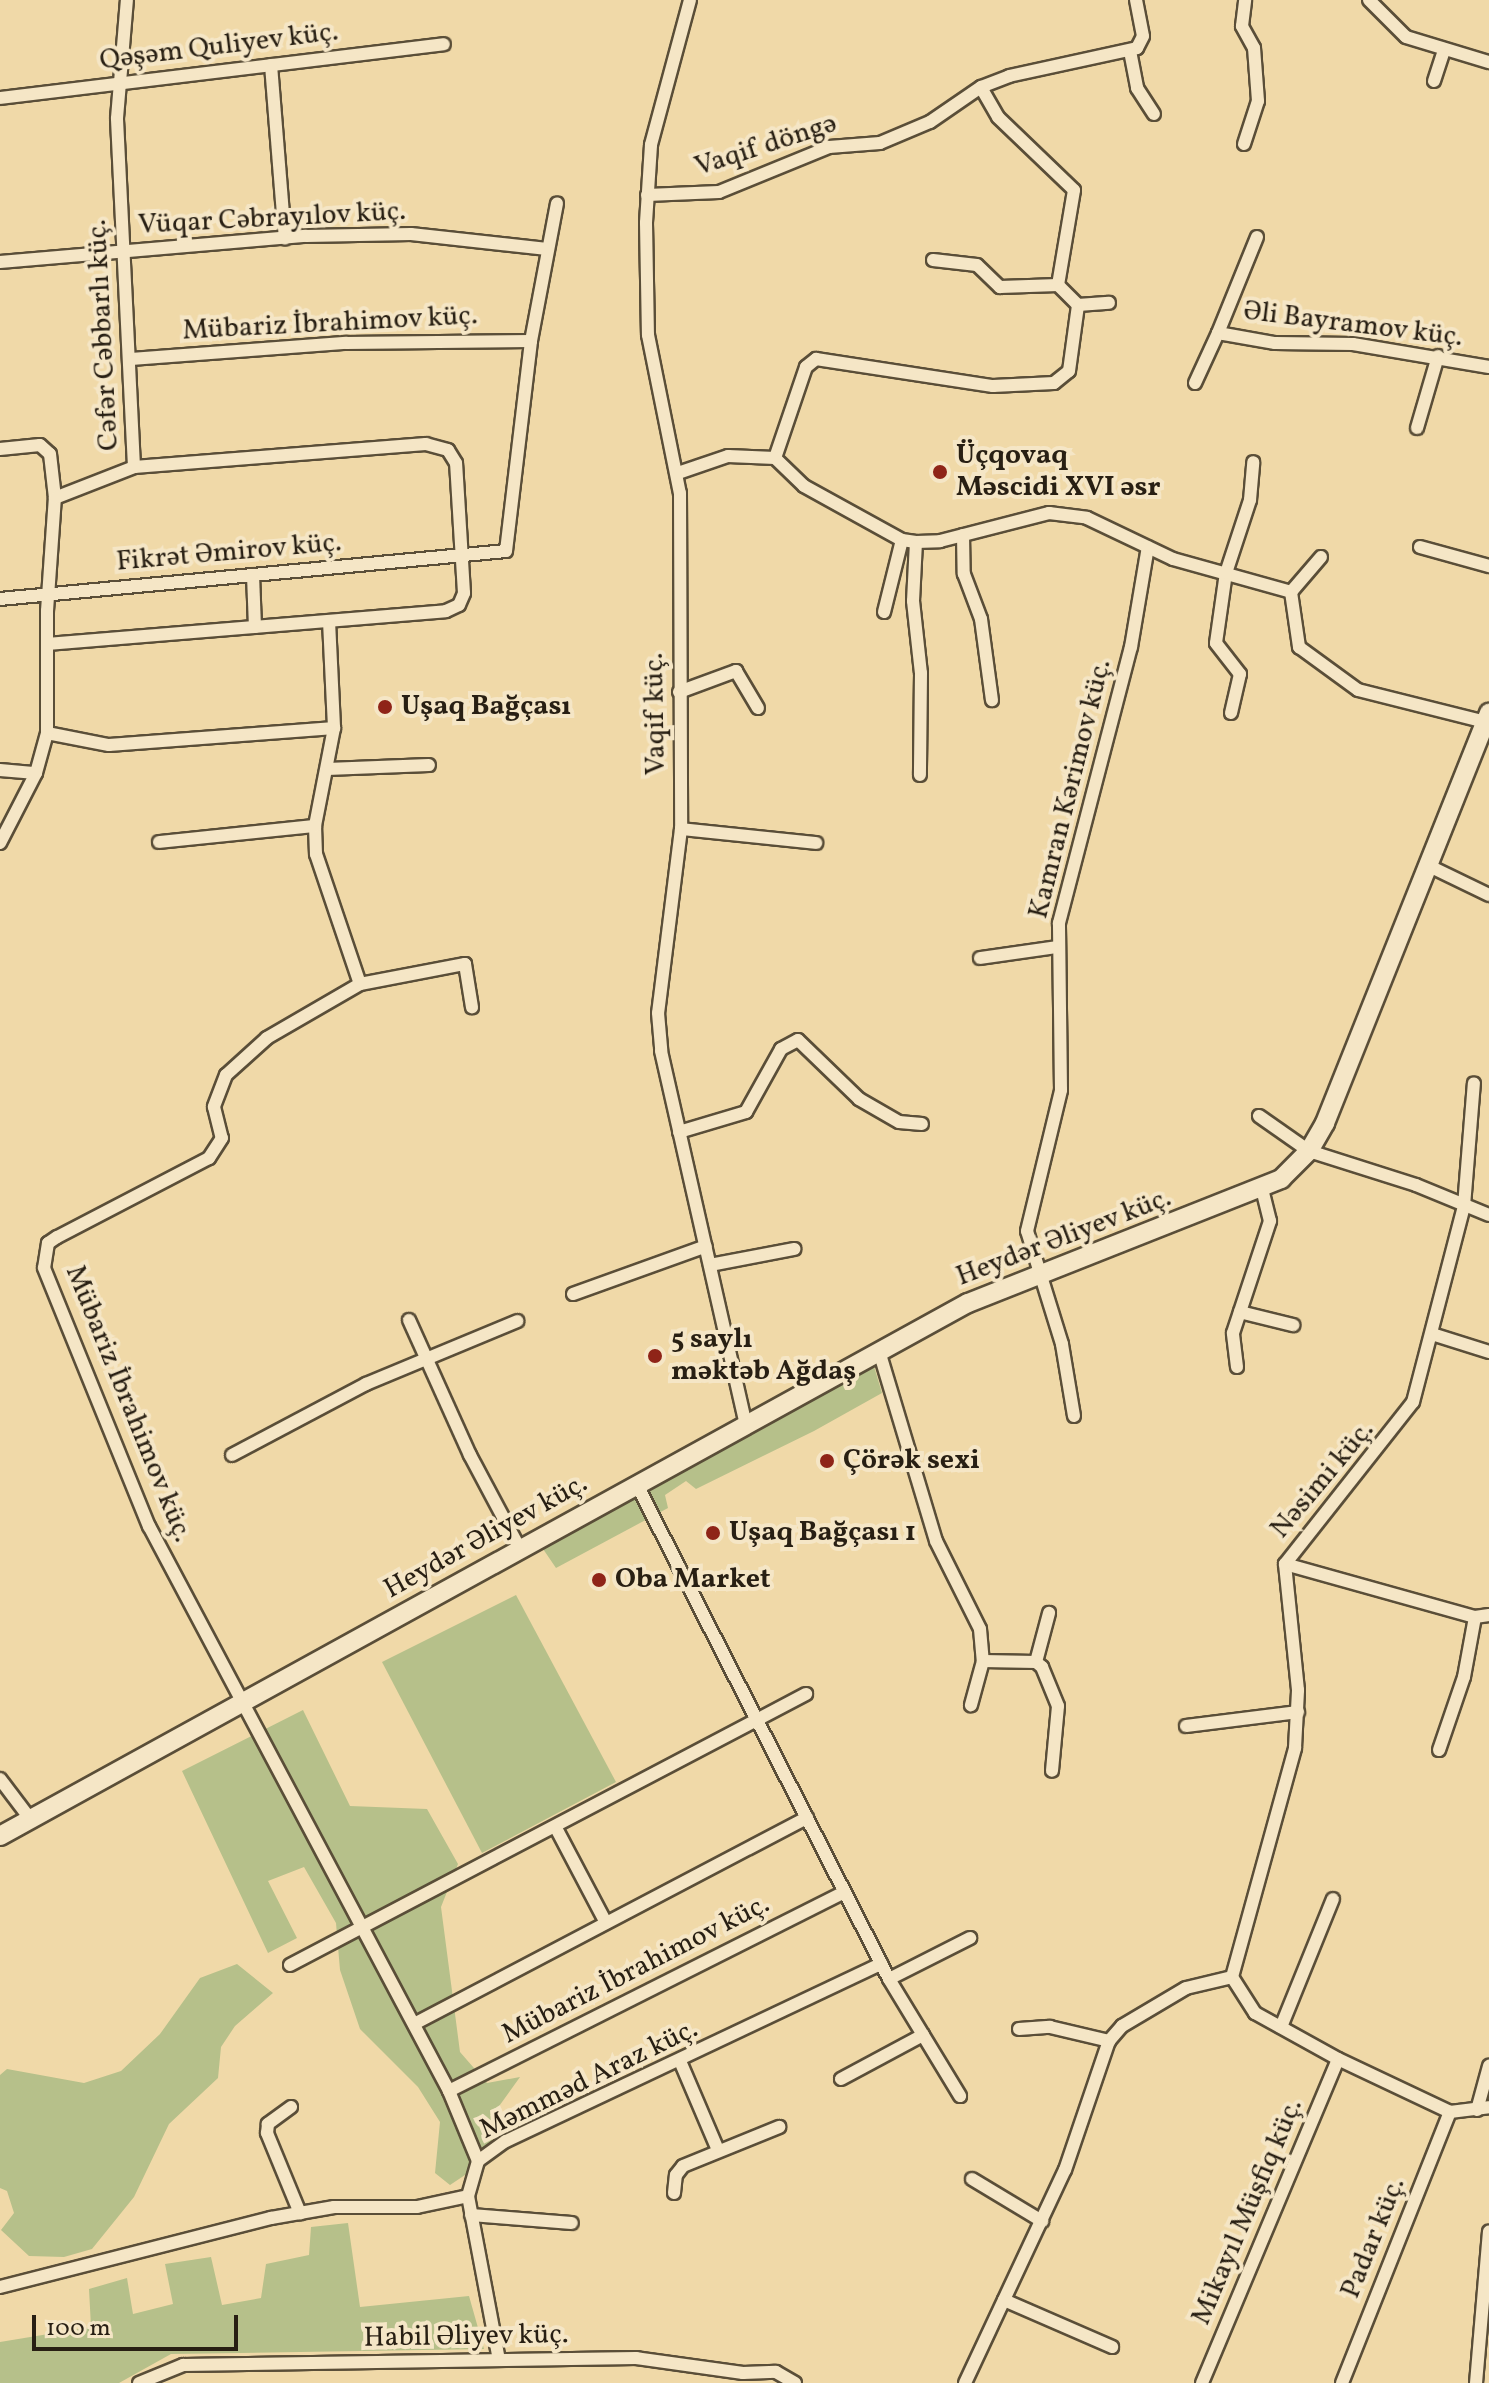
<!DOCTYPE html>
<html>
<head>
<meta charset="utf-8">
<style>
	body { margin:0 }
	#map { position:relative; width:1489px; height:2383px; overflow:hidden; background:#f0d9a8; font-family:Vollkorn,serif }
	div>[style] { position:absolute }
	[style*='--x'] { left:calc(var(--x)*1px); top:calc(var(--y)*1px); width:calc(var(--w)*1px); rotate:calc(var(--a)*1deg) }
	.green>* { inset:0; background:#b6c08a }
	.roads { filter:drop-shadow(2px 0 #5a4e38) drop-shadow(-2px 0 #5a4e38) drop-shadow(0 2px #5a4e38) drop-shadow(0 -2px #5a4e38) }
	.minor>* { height:12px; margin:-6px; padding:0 6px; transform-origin:6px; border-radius:6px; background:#f5e6c6 }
	.secondary>* { height:18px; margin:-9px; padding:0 9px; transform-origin:9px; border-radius:9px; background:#f5e6c6 }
	.dots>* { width:22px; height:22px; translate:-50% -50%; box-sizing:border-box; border:4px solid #f5e6c6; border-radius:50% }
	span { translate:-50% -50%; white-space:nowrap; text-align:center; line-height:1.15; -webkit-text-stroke:8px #f5e6c6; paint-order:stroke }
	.street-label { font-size:28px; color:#281f13 }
	.poi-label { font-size:28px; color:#281f13; font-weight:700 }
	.left { translate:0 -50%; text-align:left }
	.scale { position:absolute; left:32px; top:2315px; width:206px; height:36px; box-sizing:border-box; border:4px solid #281f13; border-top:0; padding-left:10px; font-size:24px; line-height:28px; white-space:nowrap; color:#281f13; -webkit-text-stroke:6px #f5e6c6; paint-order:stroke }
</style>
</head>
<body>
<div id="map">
	<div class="green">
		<div style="clip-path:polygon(873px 1363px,882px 1393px,814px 1431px,696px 1489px,686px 1481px,665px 1495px,668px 1508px,556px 1568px,541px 1546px)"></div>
		<div style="clip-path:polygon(516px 1595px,616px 1782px,482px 1853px,382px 1662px)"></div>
		<div style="clip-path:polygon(303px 1710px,350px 1806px,427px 1809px,458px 1864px,441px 1907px,460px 2052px,487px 2083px,520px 2077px,497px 2109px,502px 2127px,465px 2175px,450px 2185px,435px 2173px,440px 2122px,418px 2087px,360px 2029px,340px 1970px,336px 1923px,304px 1867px,268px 1881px,297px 1938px,268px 1953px,182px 1771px)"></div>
		<div style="clip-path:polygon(237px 1964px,273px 1993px,235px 2026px,221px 2047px,218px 2078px,169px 2124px,134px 2197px,92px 2249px,64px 2257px,29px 2256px,1px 2230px,14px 2213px,7px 2191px,0 2188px,0 2075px,7px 2069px,84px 2083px,121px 2071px,160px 2034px,200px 1978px)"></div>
		<div style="clip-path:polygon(348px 2223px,360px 2307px,469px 2296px,484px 2349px,171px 2354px,119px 2383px,0 2383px,0 2342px,91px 2327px,89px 2289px,127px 2278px,133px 2314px,173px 2304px,165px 2264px,211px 2257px,222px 2305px,261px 2298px,266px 2264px,309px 2255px,311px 2227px)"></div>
	</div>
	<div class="roads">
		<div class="minor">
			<div style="--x:690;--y:0;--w:150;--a:105.1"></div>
			<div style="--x:651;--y:145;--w:78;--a:93.7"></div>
			<div style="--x:646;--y:223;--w:112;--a:89"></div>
			<div style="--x:648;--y:335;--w:161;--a:78.6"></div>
			<div style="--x:680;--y:493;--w:336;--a:89.8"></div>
			<div style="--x:681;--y:829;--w:185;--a:97.1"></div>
			<div style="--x:658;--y:1013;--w:38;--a:85"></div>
			<div style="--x:661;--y:1051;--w:384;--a:77.2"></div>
			<div style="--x:1369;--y:0;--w:52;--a:45"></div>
			<div style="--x:1406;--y:37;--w:87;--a:16.8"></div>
			<div style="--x:1130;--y:51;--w:38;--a:79"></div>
			<div style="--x:1137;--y:88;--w:31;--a:57"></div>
			<div style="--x:271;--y:65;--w:174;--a:85.4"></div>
			<div style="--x:1434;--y:81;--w:32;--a:-72"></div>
			<div style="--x:0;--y:98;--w:447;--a:-6.9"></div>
			<div style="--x:1244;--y:144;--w:45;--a:-72"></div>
			<div style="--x:1258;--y:101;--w:53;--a:-94.3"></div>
			<div style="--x:1254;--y:48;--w:25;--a:-119"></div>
			<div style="--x:1242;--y:26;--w:26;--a:-83"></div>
			<div style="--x:647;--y:195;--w:72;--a:-2.4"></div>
			<div style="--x:719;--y:192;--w:119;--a:-22.2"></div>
			<div style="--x:829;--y:147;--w:51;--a:-4.5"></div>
			<div style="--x:880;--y:143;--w:54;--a:-22.8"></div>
			<div style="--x:930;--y:122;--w:62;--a:-34.5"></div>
			<div style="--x:1257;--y:237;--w:104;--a:112.1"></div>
			<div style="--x:1218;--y:333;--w:58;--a:10"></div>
			<div style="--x:1275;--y:343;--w:78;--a:0.7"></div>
			<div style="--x:1353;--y:344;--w:138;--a:9.6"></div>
			<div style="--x:933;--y:260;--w:44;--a:6.5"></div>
			<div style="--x:977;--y:265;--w:32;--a:44"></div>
			<div style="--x:1000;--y:287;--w:58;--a:-2"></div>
			<div style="--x:0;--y:262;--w:307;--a:-4.9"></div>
			<div style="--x:306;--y:236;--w:105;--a:-1.1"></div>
			<div style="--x:411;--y:234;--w:137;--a:6.3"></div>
			<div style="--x:1078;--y:305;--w:31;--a:-4"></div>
			<div style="--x:131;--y:359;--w:216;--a:-4.3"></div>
			<div style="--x:346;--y:343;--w:185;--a:-0.6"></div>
			<div style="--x:1195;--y:383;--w:55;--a:-65.3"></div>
			<div style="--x:1417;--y:428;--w:75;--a:-73.7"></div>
			<div style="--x:0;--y:449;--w:40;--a:-5.7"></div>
			<div style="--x:40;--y:445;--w:13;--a:42"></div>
			<div style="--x:50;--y:454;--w:44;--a:83.5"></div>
			<div style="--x:775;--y:458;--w:96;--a:-71.2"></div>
			<div style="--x:806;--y:367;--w:13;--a:-39"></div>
			<div style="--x:816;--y:359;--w:179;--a:8.7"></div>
			<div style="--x:993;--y:386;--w:61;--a:-2.8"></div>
			<div style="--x:1054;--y:383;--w:19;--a:-39"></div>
			<div style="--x:1069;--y:371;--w:67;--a:-82.2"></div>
			<div style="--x:1078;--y:305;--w:28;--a:-135"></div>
			<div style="--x:1058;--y:285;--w:96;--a:-80.4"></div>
			<div style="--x:1074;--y:190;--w:105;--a:-136.2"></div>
			<div style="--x:998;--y:117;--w:34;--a:-120"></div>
			<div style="--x:981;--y:87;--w:30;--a:-21"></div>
			<div style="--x:1009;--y:76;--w:131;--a:-12.3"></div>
			<div style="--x:1137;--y:48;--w:13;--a:-63"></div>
			<div style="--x:1143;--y:36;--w:37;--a:-101"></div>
			<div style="--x:678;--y:473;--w:53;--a:-18.8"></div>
			<div style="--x:728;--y:456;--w:47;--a:2.4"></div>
			<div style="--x:775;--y:458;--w:40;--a:44"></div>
			<div style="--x:804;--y:486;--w:112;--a:28.9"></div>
			<div style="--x:902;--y:540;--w:14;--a:8"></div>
			<div style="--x:916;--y:542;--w:24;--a:-2"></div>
			<div style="--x:940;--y:541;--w:113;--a:-14.4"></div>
			<div style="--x:1049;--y:513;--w:38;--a:7"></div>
			<div style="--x:1087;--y:518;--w:95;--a:25.5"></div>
			<div style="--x:1173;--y:559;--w:123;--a:15.6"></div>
			<div style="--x:1291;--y:592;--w:56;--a:81.7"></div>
			<div style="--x:1299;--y:647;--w:73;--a:36.1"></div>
			<div style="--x:1358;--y:690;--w:131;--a:14.1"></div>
			<div style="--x:963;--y:535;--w:39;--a:89"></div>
			<div style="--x:964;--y:574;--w:48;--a:69.3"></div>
			<div style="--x:981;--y:619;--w:82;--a:82.3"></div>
			<div style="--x:916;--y:542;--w:59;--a:92.9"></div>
			<div style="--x:913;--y:601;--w:72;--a:83.7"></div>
			<div style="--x:921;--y:673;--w:102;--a:90.6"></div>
			<div style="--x:1420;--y:547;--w:72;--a:15.4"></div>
			<div style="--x:253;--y:575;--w:52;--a:87.8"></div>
			<div style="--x:1291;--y:592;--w:46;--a:-49.4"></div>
			<div style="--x:0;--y:599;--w:508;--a:-5.42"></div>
			<div style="--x:506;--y:551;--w:211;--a:-83.2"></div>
			<div style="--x:531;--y:341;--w:140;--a:-79.3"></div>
			<div style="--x:884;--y:612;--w:74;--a:-76"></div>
			<div style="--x:329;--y:621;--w:107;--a:87.3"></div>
			<div style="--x:334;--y:728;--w:100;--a:101"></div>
			<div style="--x:315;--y:826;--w:28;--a:88"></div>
			<div style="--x:316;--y:854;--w:137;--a:71.3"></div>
			<div style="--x:360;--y:984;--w:108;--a:149.9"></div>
			<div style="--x:267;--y:1038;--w:55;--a:137.9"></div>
			<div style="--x:226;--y:1075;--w:34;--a:111"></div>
			<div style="--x:214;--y:1107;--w:32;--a:76"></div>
			<div style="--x:222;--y:1138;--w:24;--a:123"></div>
			<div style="--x:209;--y:1158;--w:171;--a:152.5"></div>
			<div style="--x:57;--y:1237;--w:11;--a:146"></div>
			<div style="--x:48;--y:1243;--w:25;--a:99"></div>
			<div style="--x:44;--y:1268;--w:279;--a:67.9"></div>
			<div style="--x:149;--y:1526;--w:640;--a:62.03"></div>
			<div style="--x:449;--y:2091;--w:76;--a:67.5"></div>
			<div style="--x:47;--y:644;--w:400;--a:-4.7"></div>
			<div style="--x:446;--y:611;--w:14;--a:-25"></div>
			<div style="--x:459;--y:605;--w:13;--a:-67"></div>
			<div style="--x:464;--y:593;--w:130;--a:-93.5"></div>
			<div style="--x:456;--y:463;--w:15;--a:-122"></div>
			<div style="--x:448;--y:450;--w:23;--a:-165"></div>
			<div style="--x:426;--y:444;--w:293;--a:175.5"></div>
			<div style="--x:679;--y:692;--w:61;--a:-20.2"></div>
			<div style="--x:736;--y:671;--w:43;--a:59.3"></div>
			<div style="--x:1231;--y:713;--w:40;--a:-77"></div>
			<div style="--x:1240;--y:674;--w:39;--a:-128"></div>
			<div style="--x:1216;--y:643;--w:71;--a:-81.9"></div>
			<div style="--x:1226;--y:573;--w:77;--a:-71.8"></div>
			<div style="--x:1250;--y:500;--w:38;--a:-85"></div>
			<div style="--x:47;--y:733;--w:63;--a:11"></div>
			<div style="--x:109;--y:745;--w:226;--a:-4.3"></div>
			<div style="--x:327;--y:769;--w:102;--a:-2.2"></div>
			<div style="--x:0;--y:770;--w:36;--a:5"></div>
			<div style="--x:681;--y:829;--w:136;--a:5.9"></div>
			<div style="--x:159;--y:842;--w:157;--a:-5.9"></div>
			<div style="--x:0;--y:843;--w:79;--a:-62.8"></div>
			<div style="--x:36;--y:773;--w:41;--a:-74.6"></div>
			<div style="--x:47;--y:733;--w:122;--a:-90"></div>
			<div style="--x:47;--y:611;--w:113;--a:-86"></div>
			<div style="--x:55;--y:498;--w:85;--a:-21.4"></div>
			<div style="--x:134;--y:467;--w:349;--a:-92.8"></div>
			<div style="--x:117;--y:118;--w:118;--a:-85.2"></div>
			<div style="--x:1427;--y:865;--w:69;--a:25.8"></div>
			<div style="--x:980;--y:958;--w:78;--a:-8.1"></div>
			<div style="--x:360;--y:984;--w:107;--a:-10.8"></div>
			<div style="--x:465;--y:964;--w:44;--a:80.8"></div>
			<div style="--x:1259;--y:1116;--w:61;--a:35"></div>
			<div style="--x:1309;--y:1151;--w:112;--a:17.6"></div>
			<div style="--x:1416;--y:1185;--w:79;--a:22.3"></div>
			<div style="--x:679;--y:1132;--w:70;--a:-16.6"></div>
			<div style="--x:746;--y:1112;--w:72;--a:-60.9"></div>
			<div style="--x:781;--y:1049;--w:19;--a:-28"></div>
			<div style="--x:798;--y:1040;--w:85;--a:44"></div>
			<div style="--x:859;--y:1099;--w:46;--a:29.9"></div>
			<div style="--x:899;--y:1122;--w:23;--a:5"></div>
			<div style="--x:710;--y:1265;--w:86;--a:-10.8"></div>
			<div style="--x:573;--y:1294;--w:141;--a:-19.8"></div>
			<div style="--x:1240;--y:1312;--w:55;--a:13.8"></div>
			<div style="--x:409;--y:1320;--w:148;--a:65.7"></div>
			<div style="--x:470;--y:1455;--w:106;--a:62"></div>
			<div style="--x:1432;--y:1334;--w:60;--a:17.5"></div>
			<div style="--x:879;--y:1351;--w:198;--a:73.3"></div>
			<div style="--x:936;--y:1541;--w:98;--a:63.4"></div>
			<div style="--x:980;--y:1629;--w:32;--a:85"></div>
			<div style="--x:983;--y:1661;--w:46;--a:105.3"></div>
			<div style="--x:1237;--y:1367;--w:34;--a:-97"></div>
			<div style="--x:1233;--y:1333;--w:118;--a:-71.7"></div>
			<div style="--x:1270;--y:1221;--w:32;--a:-104"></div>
			<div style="--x:1074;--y:1416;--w:73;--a:-99.5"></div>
			<div style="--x:1062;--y:1344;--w:118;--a:-107.2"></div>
			<div style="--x:1027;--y:1231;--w:145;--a:-76.4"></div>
			<div style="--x:1061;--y:1090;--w:167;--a:-90.7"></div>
			<div style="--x:1059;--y:923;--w:285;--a:-75.4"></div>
			<div style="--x:1131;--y:647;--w:101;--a:-80.4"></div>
			<div style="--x:232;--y:1455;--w:152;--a:-27.9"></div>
			<div style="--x:366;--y:1384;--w:164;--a:-22.6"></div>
			<div style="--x:637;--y:1485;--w:555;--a:62.97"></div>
			<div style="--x:889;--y:1979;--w:137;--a:58.7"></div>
			<div style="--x:1285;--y:1564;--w:197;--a:15.6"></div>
			<div style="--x:1475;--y:1617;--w:14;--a:-8"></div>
			<div style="--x:983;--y:1661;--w:53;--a:1.1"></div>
			<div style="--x:1036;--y:1662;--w:8;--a:40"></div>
			<div style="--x:1042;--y:1667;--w:42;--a:67.7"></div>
			<div style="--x:1058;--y:1706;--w:65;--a:95.3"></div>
			<div style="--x:1036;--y:1662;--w:51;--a:-75.1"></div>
			<div style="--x:1186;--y:1726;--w:113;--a:-7.1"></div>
			<div style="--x:1439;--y:1750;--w:77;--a:-71.1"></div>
			<div style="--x:1464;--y:1677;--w:61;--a:-79.6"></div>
			<div style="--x:0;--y:1779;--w:51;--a:52.9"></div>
			<div style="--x:556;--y:1828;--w:107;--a:62.2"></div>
			<div style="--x:290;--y:1965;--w:583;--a:-27.71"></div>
			<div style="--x:1232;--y:1977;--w:238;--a:-74.6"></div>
			<div style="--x:1295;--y:1748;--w:58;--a:-87"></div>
			<div style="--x:1298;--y:1690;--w:127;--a:-95.9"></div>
			<div style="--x:1285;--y:1564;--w:206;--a:-51.7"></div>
			<div style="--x:1413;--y:1402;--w:203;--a:-75.4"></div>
			<div style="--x:1464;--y:1206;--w:123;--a:-85.4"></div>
			<div style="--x:1232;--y:1977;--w:43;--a:57.4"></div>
			<div style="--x:1255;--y:2013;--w:95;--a:29"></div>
			<div style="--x:1338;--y:2059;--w:124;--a:25.3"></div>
			<div style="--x:1450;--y:2112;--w:39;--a:-7"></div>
			<div style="--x:889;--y:1979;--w:91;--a:-26.8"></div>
			<div style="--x:414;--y:2024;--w:444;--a:-27.7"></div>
			<div style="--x:1281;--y:2027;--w:138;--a:-67.9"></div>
			<div style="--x:1019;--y:2029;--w:31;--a:-4"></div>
			<div style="--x:1050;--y:2027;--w:61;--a:13.3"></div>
			<div style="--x:680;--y:2061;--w:97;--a:66.9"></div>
			<div style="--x:841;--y:2079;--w:93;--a:-28.2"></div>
			<div style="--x:449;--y:2091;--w:442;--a:-26.7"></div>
			<div style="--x:291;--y:2107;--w:29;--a:144"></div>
			<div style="--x:268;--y:2124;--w:9;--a:96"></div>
			<div style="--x:267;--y:2133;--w:87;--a:67.6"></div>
			<div style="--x:1477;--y:2110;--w:46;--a:-74.7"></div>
			<div style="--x:972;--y:2179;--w:82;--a:31"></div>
			<div style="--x:674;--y:2193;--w:18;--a:-84"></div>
			<div style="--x:676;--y:2175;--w:11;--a:-52"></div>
			<div style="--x:683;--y:2166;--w:104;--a:-22.1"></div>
			<div style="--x:468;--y:2196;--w:167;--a:79.3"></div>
			<div style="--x:471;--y:2215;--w:101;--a:4.5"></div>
			<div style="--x:0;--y:2287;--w:280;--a:-14.3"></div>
			<div style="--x:271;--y:2218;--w:64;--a:-9.9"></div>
			<div style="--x:334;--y:2207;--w:83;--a:0"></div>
			<div style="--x:417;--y:2207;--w:52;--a:-12.2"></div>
			<div style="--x:468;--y:2196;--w:36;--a:-74"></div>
			<div style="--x:478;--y:2161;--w:34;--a:-36"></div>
			<div style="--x:506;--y:2141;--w:415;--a:-25.3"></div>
			<div style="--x:1004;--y:2300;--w:118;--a:23.5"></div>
			<div style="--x:139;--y:2383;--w:48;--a:-22.2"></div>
			<div style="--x:183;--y:2365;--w:453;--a:-0.9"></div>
			<div style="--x:636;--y:2358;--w:108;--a:8"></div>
			<div style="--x:743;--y:2373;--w:33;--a:-2"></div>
			<div style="--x:776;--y:2372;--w:22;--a:30"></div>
			<div style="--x:965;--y:2383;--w:235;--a:-64.9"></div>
			<div style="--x:1065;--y:2170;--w:136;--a:-71.2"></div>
			<div style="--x:1109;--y:2041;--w:20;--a:-49"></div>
			<div style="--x:1122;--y:2026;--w:74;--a:-30.7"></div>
			<div style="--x:1186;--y:1988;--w:47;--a:-13.4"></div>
			<div style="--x:1202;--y:2383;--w:351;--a:-67.2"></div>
			<div style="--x:1342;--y:2383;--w:292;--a:-68.3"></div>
			<div style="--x:1476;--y:2383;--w:152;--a:-85.1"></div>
		</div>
		<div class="secondary">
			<div style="--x:0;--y:1836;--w:1105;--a:-28.84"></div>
			<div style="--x:968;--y:1303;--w:337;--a:-21.6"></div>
			<div style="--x:1281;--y:1179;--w:40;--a:-45"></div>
			<div style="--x:1309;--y:1151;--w:32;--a:-60"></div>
			<div style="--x:1325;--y:1123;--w:442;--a:-68.2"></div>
		</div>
	</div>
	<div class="dots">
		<div style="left:940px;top:472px;background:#8f2418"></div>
		<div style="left:385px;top:707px;background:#8f2418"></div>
		<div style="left:655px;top:1356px;background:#8f2418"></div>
		<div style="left:827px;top:1461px;background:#8f2418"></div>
		<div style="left:713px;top:1533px;background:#8f2418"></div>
		<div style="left:599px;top:1580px;background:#8f2418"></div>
	</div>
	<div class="street-label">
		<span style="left:219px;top:47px;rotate:-7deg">Qəşəm Quliyev küç.</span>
		<span style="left:766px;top:146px;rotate:-18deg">Vaqif döngə</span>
		<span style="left:272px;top:219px;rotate:-3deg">Vüqar Cəbrayılov küç.</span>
		<span style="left:330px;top:324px;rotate:-3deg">Mübariz İbrahimov küç.</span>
		<span style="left:1353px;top:325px;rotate:7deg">Əli Bayramov küç.</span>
		<span style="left:104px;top:335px;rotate:-93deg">Cəfər Cəbbarlı küç.</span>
		<span style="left:229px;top:553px;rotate:-5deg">Fikrət Əmirov küç.</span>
		<span style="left:656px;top:714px;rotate:-91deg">Vaqif küç.</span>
		<span style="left:1071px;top:789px;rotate:-76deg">Kamran Kərimov küç.</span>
		<span style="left:1064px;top:1238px;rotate:-21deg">Heydər Əliyev küç.</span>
		<span style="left:128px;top:1404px;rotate:68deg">Mübariz İbrahimov küç.</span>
		<span style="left:1323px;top:1480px;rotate:-50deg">Nəsimi küç.</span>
		<span style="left:486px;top:1537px;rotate:-29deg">Heydər Əliyev küç.</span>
		<span style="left:636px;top:1970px;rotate:-27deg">Mübariz İbrahimov küç.</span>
		<span style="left:589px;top:2080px;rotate:-26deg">Məmməd Araz küç.</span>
		<span style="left:1248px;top:2212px;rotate:-67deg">Mikayıl Müşfiq küç.</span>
		<span style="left:1374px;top:2238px;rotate:-68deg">Padar küç.</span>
		<span style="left:466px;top:2337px;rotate:-1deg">Habil Əliyev küç.</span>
	</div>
	<div class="poi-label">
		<span class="left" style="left:956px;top:472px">Üçqovaq<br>Məscidi XVI əsr</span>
		<span class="left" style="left:401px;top:707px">Uşaq Bağçası</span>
		<span class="left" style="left:671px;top:1356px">5 saylı<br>məktəb Ağdaş</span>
		<span class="left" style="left:843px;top:1461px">Çörək sexi</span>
		<span class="left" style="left:729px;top:1533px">Uşaq Bağçası 1</span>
		<span class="left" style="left:615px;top:1580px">Oba Market</span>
	</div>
	<div class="scale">100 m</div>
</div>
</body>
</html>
